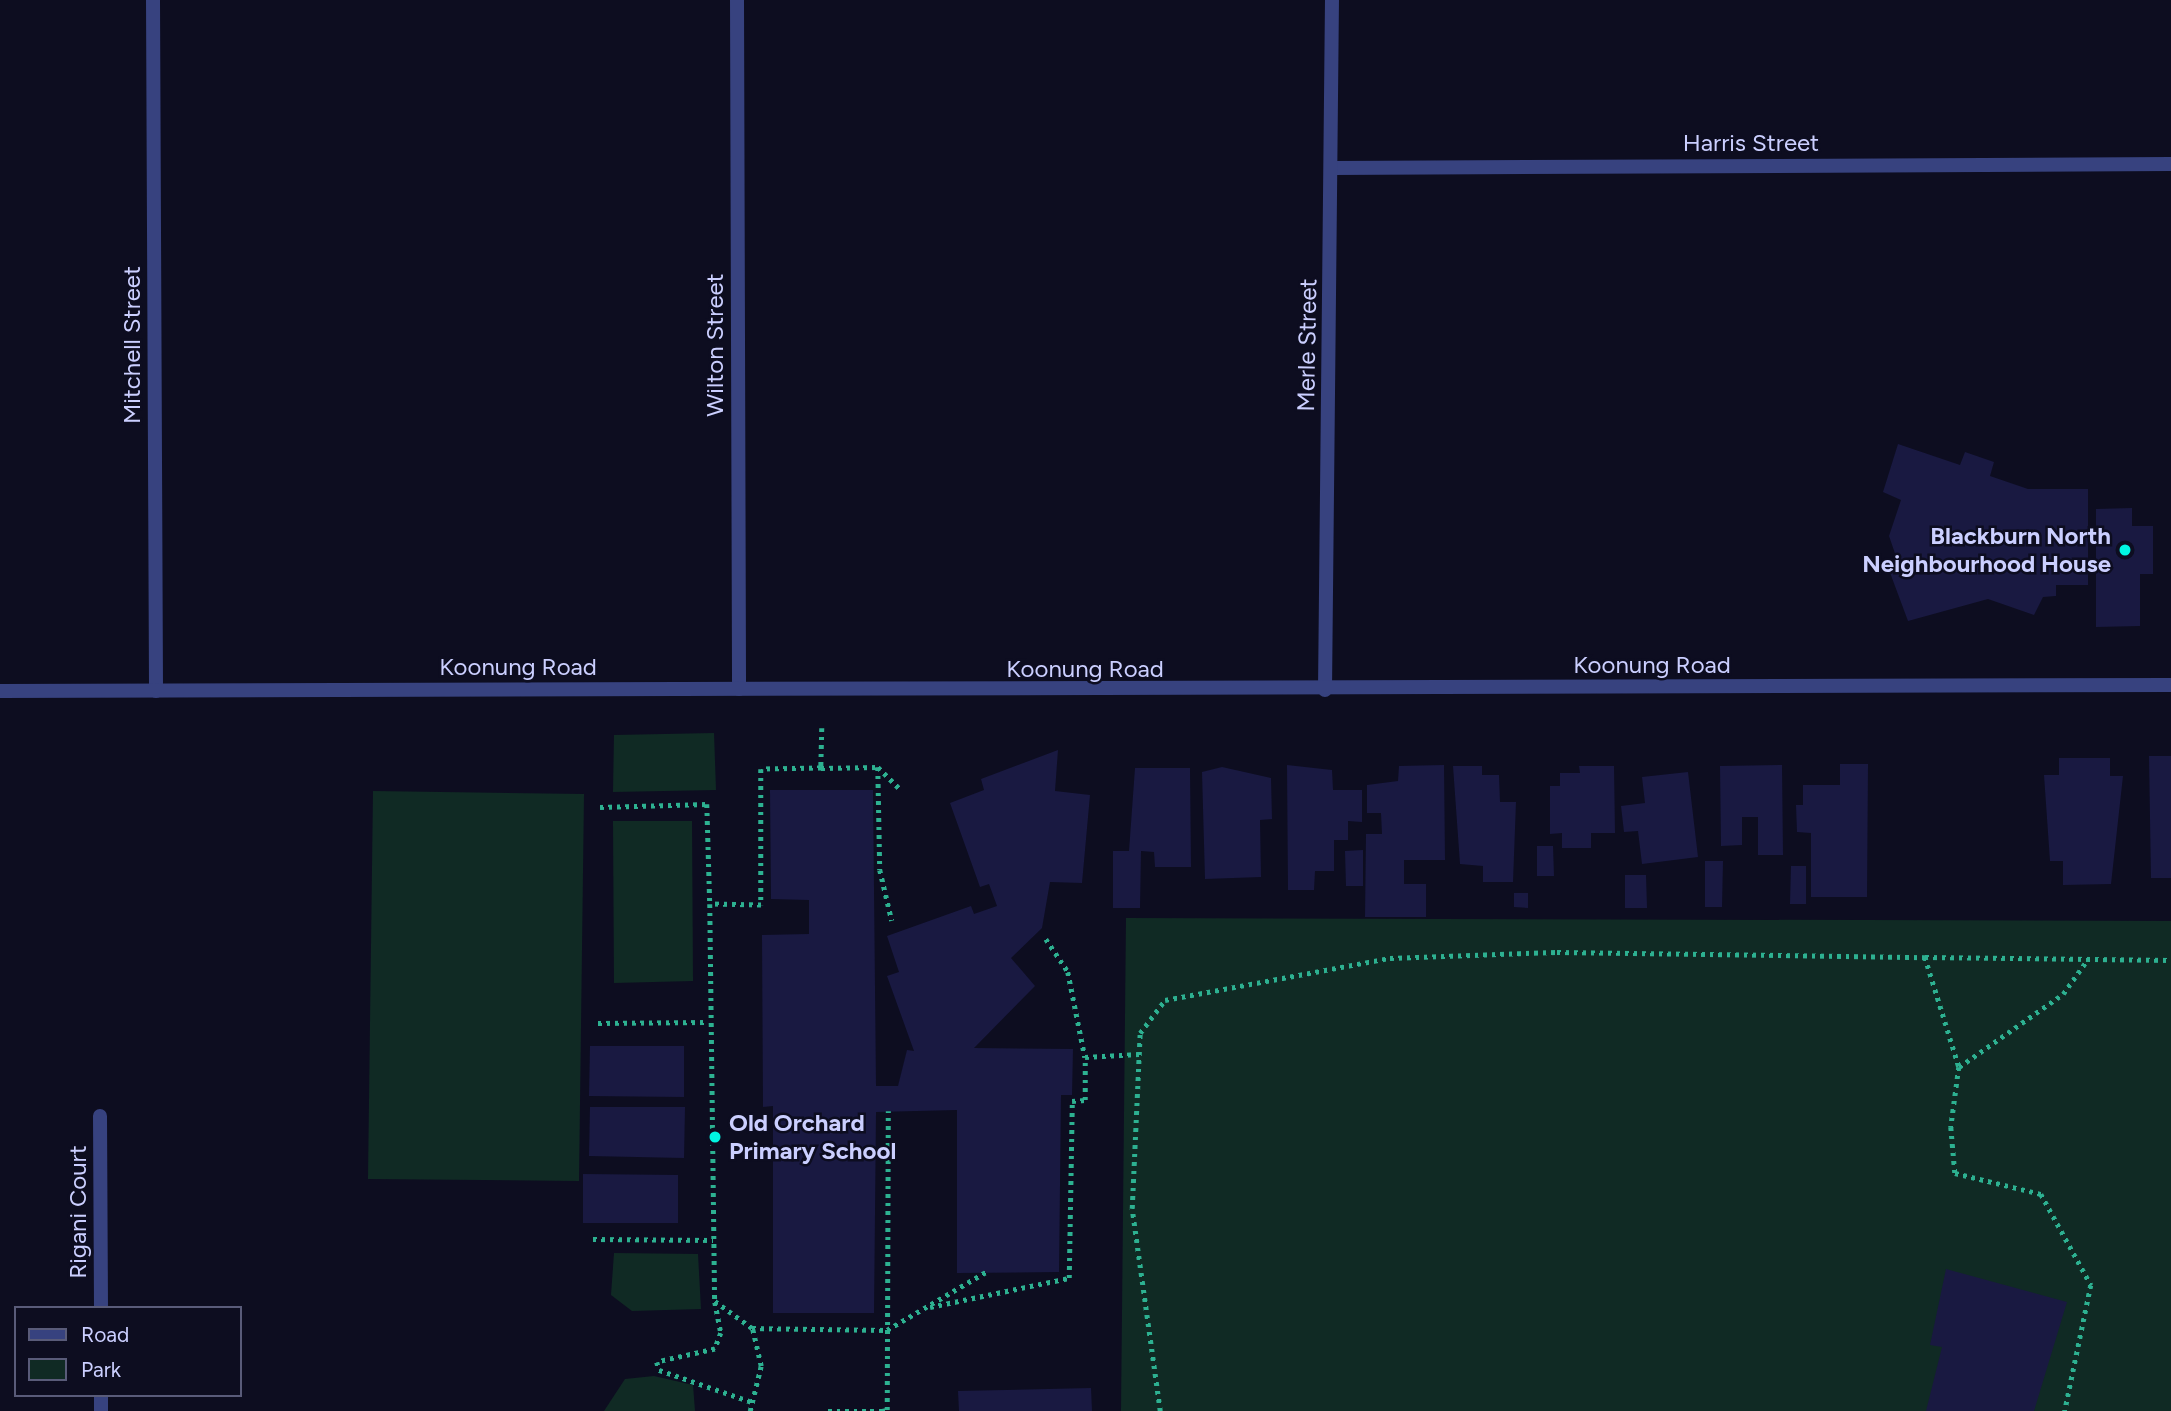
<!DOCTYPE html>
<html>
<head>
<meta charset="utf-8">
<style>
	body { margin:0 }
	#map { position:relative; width:2171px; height:1411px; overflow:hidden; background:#0d0d20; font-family:Figtree,sans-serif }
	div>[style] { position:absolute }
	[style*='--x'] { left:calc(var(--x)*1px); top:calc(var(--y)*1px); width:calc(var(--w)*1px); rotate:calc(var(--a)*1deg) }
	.green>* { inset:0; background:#102a24 }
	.building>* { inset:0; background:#191941 }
	.path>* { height:4.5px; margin-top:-2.25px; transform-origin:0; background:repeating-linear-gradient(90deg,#2db191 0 3.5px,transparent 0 8.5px) }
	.minor>* { height:14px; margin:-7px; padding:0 7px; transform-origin:7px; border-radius:7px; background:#37427f }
	.tertiary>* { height:14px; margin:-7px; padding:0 7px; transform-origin:7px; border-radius:7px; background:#37427f }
	.dots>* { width:19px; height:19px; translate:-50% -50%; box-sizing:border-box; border:4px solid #0d0d20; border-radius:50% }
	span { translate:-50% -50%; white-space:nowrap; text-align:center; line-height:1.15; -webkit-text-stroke:5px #0d0d20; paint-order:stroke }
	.street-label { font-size:24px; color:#cbcfff }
	.poi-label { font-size:24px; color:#cbcfff; font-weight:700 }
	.right { translate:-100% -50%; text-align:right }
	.left { translate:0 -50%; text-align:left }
	.legend { position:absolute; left:14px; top:1306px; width:228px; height:91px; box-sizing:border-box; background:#0d0d20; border:2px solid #595b79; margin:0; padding:9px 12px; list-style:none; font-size:21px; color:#cbcfff }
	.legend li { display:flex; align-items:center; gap:14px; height:35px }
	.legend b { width:35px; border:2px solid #595b79 }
</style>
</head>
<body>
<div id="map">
	<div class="green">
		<div style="clip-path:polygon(714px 733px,716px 790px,613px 792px,614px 735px)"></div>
		<div style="clip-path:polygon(373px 791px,584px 794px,579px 1181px,368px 1179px)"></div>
		<div style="clip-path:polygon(613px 821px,692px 821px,693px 981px,614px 983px)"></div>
		<div style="clip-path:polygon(1126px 918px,2171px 921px,2171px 1411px,1121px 1411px)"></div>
		<div style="clip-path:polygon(614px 1253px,698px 1254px,701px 1309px,632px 1311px,611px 1295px)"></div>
		<div style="clip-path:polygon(654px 1376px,693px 1385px,695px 1411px,604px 1411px,625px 1379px)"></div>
	</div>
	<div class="building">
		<div style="clip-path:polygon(1898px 444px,1960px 465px,1965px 452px,1994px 462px,1990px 476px,2028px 489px,2088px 489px,2088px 585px,2056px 585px,2056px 596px,2043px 597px,2034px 615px,1988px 599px,1908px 621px,1889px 570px,1899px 565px,1889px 536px,1901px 500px,1883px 492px)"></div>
		<div style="clip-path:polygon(2132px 508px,2132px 526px,2153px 526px,2153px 574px,2140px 574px,2140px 626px,2096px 627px,2096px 509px)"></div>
		<div style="clip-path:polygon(1058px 750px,1055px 791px,1090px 795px,1082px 883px,1050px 882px,1042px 928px,1011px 958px,1035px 986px,974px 1048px,1073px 1049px,1072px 1095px,1061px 1095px,1059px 1272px,957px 1273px,957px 1110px,876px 1112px,874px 1313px,773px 1313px,773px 1106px,763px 1107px,762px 935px,809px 934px,809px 900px,771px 899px,770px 790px,873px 790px,876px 1086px,898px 1086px,907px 1050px,914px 1051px,887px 976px,899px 972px,887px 936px,971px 906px,974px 914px,997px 906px,989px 884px,980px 887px,950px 803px,984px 790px,981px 779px)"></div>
		<div style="clip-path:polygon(2149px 756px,2171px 756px,2171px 878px,2151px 878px)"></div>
		<div style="clip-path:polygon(2059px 758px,2110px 758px,2110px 776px,2123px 776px,2111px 884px,2063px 885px,2063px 861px,2050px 861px,2044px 775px,2059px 775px)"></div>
		<div style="clip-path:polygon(1840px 764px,1868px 764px,1867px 897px,1811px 897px,1811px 833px,1797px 832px,1796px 805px,1803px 805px,1803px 785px,1840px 785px)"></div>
		<div style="clip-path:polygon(1287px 765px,1332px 770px,1333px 790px,1362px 790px,1362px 822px,1348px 821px,1348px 840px,1334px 840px,1334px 871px,1315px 871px,1314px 890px,1288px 890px)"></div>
		<div style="clip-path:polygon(1444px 765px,1445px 860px,1404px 860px,1404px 884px,1426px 884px,1426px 917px,1365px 917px,1366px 834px,1382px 834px,1381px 813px,1367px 813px,1367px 785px,1398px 781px,1399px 766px)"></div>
		<div style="clip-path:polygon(1782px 765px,1783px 855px,1758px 855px,1758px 817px,1742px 817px,1742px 845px,1721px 846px,1720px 766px)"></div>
		<div style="clip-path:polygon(1453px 766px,1482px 766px,1482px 775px,1499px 775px,1500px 802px,1516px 802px,1513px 882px,1483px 882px,1483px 866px,1460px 864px)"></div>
		<div style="clip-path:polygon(1579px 766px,1614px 766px,1615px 833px,1591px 833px,1591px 848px,1562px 848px,1562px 833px,1550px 834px,1550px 786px,1560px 786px,1560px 773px,1580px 773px)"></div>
		<div style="clip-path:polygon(1222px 767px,1271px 778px,1272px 819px,1260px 820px,1261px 877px,1205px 879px,1202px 772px)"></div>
		<div style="clip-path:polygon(1135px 768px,1190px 768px,1191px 867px,1155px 867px,1154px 852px,1141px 851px,1140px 908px,1113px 908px,1113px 851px,1129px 851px)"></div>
		<div style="clip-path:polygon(1688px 772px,1698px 857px,1642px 864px,1638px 831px,1624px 832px,1621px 806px,1645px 803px,1642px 777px)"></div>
		<div style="clip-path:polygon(1537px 846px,1553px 846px,1554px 876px,1537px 876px)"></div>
		<div style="clip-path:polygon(1363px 850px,1363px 886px,1346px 886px,1345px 851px)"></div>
		<div style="clip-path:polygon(1705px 861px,1723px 861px,1722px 907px,1705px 907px)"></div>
		<div style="clip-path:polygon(1791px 866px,1806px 866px,1806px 904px,1790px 904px)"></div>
		<div style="clip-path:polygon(1625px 875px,1646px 875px,1647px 908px,1625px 908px)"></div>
		<div style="clip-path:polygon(1514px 893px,1528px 893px,1528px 908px,1514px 907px)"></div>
		<div style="clip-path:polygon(590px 1046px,684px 1046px,684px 1097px,589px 1096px)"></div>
		<div style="clip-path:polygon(590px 1107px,685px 1107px,684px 1158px,589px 1156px)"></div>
		<div style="clip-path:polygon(583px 1174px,678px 1175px,678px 1223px,583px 1223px)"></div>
		<div style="clip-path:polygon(1946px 1269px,2067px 1302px,2034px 1411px,1926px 1411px,1942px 1347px,1930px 1345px)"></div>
		<div style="clip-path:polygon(1091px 1388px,1092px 1411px,959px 1411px,958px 1391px)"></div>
	</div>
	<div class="path">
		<div style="--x:822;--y:728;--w:40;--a:91.4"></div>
		<div style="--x:821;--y:768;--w:60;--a:179"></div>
		<div style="--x:761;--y:769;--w:136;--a:90"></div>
		<div style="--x:761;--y:905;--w:51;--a:-178.9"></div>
		<div style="--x:710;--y:904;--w:397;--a:89.3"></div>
		<div style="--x:715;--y:1301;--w:46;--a:36.1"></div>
		<div style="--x:752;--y:1328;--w:135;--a:0.8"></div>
		<div style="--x:887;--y:1330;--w:115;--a:-30.4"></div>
		<div style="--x:878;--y:767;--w:103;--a:88.9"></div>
		<div style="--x:880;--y:870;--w:52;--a:76.8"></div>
		<div style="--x:821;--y:768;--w:57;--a:-1"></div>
		<div style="--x:878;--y:767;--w:30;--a:45"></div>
		<div style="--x:600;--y:807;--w:107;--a:-1.6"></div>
		<div style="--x:707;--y:804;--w:100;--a:88.3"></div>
		<div style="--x:1046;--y:939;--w:40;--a:56"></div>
		<div style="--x:1068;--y:972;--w:87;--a:78.7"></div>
		<div style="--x:1925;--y:957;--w:246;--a:0.7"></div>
		<div style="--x:598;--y:1023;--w:109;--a:-0.5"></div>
		<div style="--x:1959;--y:1067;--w:127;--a:-35.1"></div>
		<div style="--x:2063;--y:994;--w:43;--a:-54.5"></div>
		<div style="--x:593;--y:1239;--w:120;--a:0.5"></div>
		<div style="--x:715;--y:1302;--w:32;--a:79"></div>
		<div style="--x:721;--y:1333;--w:17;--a:111"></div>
		<div style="--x:715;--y:1349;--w:59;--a:167.4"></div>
		<div style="--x:657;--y:1362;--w:8;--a:76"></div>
		<div style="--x:659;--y:1370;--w:98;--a:19"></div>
		<div style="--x:930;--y:1307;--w:142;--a:-11.8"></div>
		<div style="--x:1069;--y:1278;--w:177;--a:-89"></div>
		<div style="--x:1072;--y:1101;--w:13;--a:-4"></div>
		<div style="--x:1085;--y:1100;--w:43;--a:-90"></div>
		<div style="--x:1085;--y:1057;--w:54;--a:-3.2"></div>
		<div style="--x:750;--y:1411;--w:46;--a:-76.3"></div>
		<div style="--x:761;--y:1366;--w:39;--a:-103"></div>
		<div style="--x:828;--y:1411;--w:54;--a:0"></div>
		<div style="--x:882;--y:1411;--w:5;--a:-11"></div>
		<div style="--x:887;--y:1410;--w:299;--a:-89.8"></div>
		<div style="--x:1160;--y:1411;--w:205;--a:-97.9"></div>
		<div style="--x:1132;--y:1208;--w:175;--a:-87.4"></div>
		<div style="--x:1140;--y:1033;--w:41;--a:-52.9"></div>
		<div style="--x:1165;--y:1000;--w:229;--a:-10.6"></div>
		<div style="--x:1390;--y:958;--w:167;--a:-2.1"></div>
		<div style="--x:1557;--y:952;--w:368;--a:0.8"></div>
		<div style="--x:1925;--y:957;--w:115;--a:72.8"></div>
		<div style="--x:1959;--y:1067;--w:61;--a:97.6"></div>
		<div style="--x:1951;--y:1127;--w:46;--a:85"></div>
		<div style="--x:1955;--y:1173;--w:89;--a:13.7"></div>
		<div style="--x:2041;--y:1194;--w:104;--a:61.2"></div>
		<div style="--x:2091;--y:1285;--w:129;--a:101.7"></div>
	</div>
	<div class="minor">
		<div style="--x:153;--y:0;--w:691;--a:89.75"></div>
		<div style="--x:737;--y:0;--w:689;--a:89.83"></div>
		<div style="--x:1332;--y:168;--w:839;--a:-0.27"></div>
		<div style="--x:1325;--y:690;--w:690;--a:-89.42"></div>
		<div style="--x:100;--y:1116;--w:192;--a:89.7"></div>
		<div style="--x:101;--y:1395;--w:16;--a:90"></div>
	</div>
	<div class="tertiary">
		<div style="--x:0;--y:691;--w:2171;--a:-0.16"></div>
	</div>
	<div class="dots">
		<div style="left:2125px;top:550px;background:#00f6e2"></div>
		<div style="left:715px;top:1137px;background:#00f6e2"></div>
	</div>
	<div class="street-label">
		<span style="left:1751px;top:143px">Harris Street</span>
		<span style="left:132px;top:345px;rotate:-90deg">Mitchell Street</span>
		<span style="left:715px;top:345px;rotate:-90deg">Wilton Street</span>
		<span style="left:1307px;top:345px;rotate:-89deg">Merle Street</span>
		<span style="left:1652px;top:665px">Koonung Road</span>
		<span style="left:518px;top:667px">Koonung Road</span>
		<span style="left:1085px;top:669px">Koonung Road</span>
		<span style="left:78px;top:1212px;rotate:-90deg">Rigani Court</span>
	</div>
	<div class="poi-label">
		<span class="right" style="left:2111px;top:550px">Blackburn North<br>Neighbourhood House</span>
		<span class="left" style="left:729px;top:1137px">Old Orchard<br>Primary School</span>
	</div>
	<ul class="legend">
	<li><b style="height:9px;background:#37427f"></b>Road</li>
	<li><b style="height:19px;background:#102a24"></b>Park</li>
	</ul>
</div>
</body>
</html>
